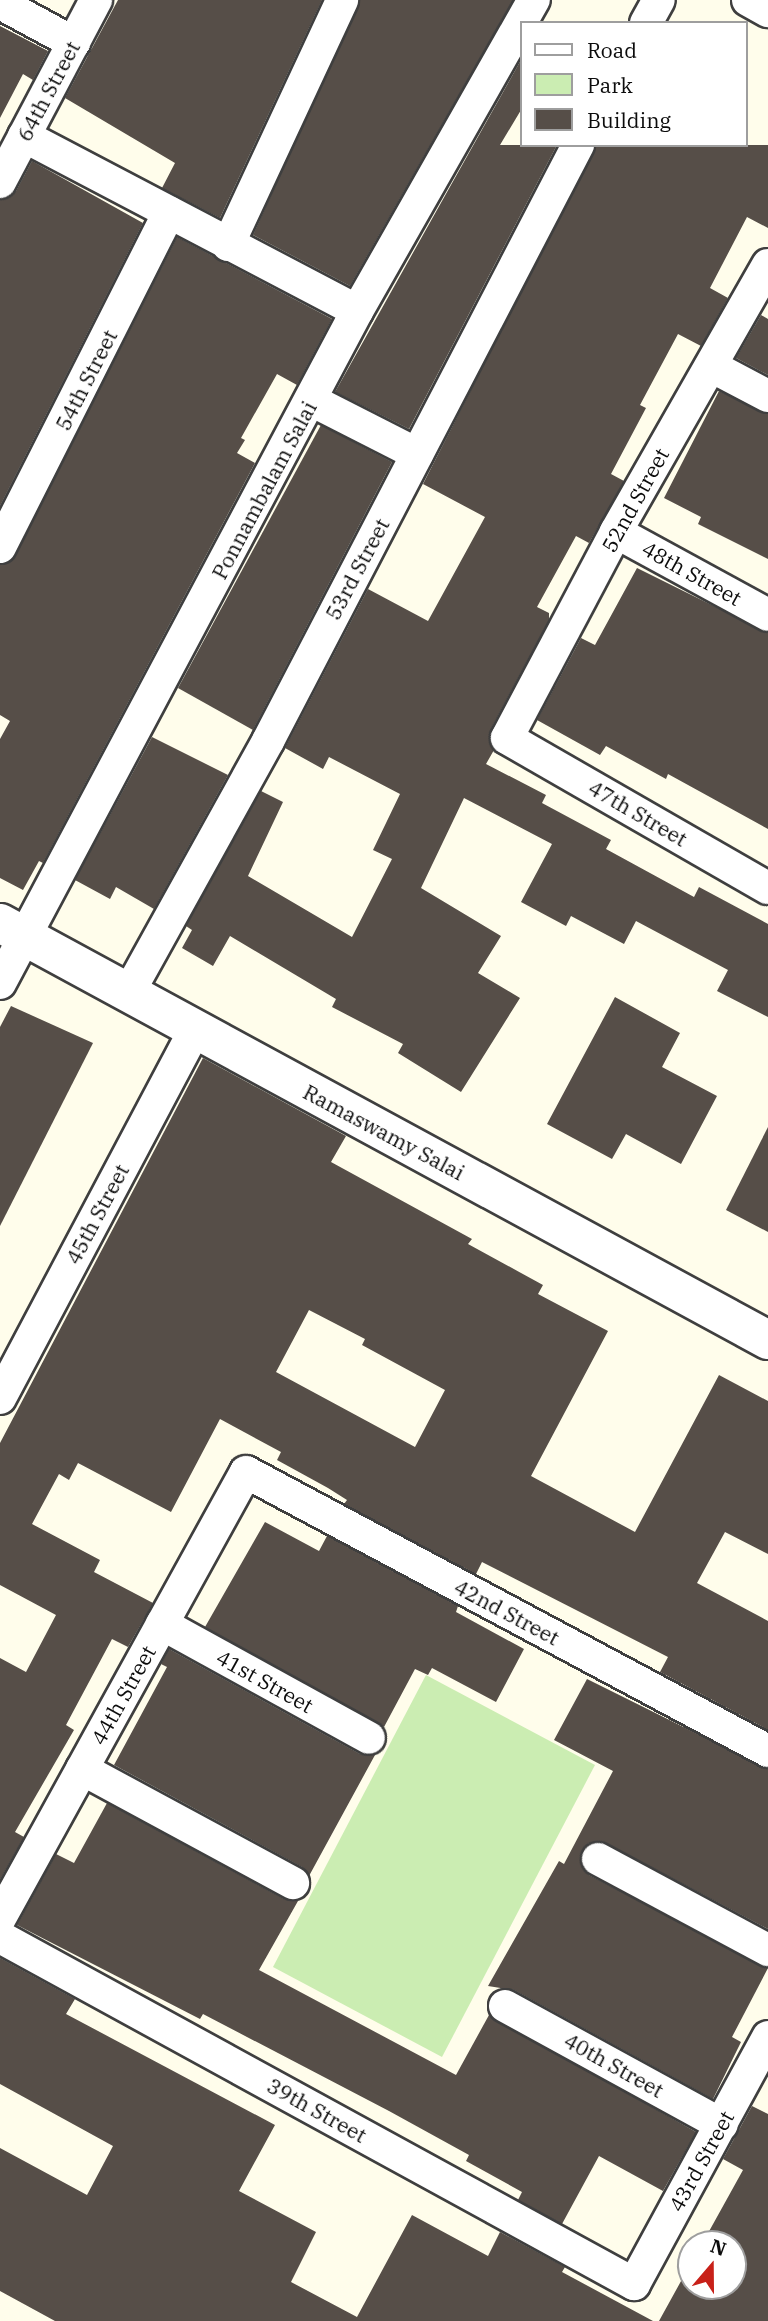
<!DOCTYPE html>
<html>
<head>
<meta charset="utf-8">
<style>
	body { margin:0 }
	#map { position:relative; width:768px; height:2321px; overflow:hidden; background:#fffdeb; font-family:"IBM Plex Serif",serif }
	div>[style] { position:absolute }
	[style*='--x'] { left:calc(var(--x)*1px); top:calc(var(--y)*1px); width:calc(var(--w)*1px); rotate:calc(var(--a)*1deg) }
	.green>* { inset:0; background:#cbedb2 }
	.building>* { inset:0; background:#564e48 }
	.roads { filter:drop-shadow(2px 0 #3f3f3f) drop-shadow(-2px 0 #3f3f3f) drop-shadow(0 2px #3f3f3f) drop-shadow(0 -2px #3f3f3f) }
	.minor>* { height:32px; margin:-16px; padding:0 16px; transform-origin:16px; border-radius:16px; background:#fff }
	.tertiary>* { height:38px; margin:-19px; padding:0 19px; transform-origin:19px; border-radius:19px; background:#fff }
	span { translate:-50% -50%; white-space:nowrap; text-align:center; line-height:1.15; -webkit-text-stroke:7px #fff; paint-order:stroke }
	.street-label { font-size:21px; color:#0c0c0c }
	.legend { position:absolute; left:520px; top:21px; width:228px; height:126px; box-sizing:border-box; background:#fff; border:2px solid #9e9e9e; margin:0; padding:9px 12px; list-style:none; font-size:21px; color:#0c0c0c }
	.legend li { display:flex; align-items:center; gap:14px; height:35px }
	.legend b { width:35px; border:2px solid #9e9e9e }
	.north { position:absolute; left:677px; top:2230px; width:70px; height:70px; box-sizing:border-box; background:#fff; border:2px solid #9e9e9e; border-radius:50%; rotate:20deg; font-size:19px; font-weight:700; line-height:28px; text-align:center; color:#0c0c0c }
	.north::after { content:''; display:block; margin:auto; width:24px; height:32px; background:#c82119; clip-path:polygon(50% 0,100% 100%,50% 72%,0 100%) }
</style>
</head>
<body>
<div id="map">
	<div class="green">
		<div style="clip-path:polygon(426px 1675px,595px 1765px,442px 2057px,273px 1967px)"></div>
	</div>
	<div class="building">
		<div style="clip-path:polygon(118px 0,322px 0,220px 218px,162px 188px,175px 163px,65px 98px)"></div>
		<div style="clip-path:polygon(360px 0,513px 0,350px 286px,253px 235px)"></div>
		<div style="clip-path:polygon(0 26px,48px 51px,33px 80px,23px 74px,0 118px)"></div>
		<div style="clip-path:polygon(521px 60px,521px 110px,500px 145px,557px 145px,409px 429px,335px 392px)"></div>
		<div style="clip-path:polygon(596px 145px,768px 145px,768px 228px,747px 217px,710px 288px,728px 298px,701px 346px,678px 334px,640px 405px,646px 408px,611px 474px,624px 481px,589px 543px,576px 536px,537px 607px,549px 613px,549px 620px,491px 729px,494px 750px,486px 764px,546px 795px,542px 803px,611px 840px,606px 849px,694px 897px,699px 887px,768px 924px,768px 1017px,717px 991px,728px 970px,636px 921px,624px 944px,571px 916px,566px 926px,521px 902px,552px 844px,464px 798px,421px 888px,501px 936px,478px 973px,520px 998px,461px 1092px,398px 1053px,403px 1044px,332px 1007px,336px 999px,230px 936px,213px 966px,182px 948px,192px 930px,186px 926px,261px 791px,283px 802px,248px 876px,352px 937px,392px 859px,373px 850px,400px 794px,329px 757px,323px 769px,285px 748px,368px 589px,428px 621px,485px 517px,423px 484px)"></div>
		<div style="clip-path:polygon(32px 161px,143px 223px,0 506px,0 200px,16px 191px)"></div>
		<div style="clip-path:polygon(177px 237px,332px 319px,297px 385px,277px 374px,241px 438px,245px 440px,237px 453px,255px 463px,43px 863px,39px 861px,23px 890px,0 878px,0 739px,10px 721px,0 715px,0 565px,16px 555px)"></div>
		<div style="clip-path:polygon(761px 315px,768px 319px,768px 375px,736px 358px)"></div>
		<div style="clip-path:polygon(719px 391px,768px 414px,768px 559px,698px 524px,701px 517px,664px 498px)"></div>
		<div style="clip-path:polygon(321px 425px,392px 462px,253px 730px,178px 688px)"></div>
		<div style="clip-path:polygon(637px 568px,768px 633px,768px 829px,668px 774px,666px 779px,606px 746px,600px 755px,537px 720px,581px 638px,595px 645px)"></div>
		<div style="clip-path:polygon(152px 737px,228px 775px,154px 909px,116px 887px,110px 899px,75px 880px)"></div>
		<div style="clip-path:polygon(615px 997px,680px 1033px,662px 1067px,717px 1096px,681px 1164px,626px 1134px,612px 1159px,547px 1124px)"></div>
		<div style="clip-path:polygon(11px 1006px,93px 1043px,0 1226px,0 1027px)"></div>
		<div style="clip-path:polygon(evenodd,203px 1058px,346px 1136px,331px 1162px,472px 1239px,468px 1244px,543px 1285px,538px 1294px,608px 1331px,531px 1476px,635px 1532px,719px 1375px,768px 1401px,768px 1554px,725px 1532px,697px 1583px,768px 1621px,768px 1730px,660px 1672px,668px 1657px,482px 1562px,476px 1574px,344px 1504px,347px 1500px,328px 1488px,277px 1460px,281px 1452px,220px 1419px,171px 1512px,78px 1463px,69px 1480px,59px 1474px,32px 1524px,100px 1560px,94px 1572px,153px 1603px,128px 1647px,112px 1639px,66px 1725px,74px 1730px,15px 1832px,24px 1837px,0 1880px,0 1658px,26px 1672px,56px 1615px,0 1585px,0 1443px,203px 1058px,309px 1310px,365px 1339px,362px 1345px,445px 1390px,415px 1447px,276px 1372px,309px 1310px)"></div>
		<div style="clip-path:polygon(768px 1127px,768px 1232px,726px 1210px)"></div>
		<div style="clip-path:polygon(265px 1522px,319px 1551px,327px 1536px,458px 1606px,456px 1612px,524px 1649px,496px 1702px,432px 1668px,428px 1675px,415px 1669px,384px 1727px,205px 1627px)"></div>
		<div style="clip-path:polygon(169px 1649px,360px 1754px,375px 1755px,309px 1876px,302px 1867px,114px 1765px,167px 1667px,161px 1664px)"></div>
		<div style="clip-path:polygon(587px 1679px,768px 1769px,768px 1929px,606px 1843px,589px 1843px,580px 1859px,589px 1875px,768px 1968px,732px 2037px,741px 2042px,713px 2099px,514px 1990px,488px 1986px,559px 1861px,564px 1864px,613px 1771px,554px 1740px)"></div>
		<div style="clip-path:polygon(107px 1803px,284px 1899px,298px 1901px,259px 1970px,456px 2075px,489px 2015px,696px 2132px,663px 2191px,599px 2156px,562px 2224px,518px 2200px,522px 2192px,466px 2161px,469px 2155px,389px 2111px,203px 2014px,200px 2019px,17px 1925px,56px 1854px,74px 1863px)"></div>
		<div style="clip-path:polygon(0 1958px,75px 1999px,66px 2014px,275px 2125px,239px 2191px,316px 2232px,291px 2282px,357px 2317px,412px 2215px,488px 2256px,500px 2232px,565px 2267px,562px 2272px,653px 2321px,55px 2321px,0 2291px,0 2148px,87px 2195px,113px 2146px,0 2084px)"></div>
		<div style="clip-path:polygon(752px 2106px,768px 2114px,768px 2321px,659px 2321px,691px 2263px,691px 2286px,733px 2286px,733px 2244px,702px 2244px,743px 2170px,723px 2159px)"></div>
	</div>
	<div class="roads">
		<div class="minor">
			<div style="--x:748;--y:0;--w:23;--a:29"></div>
			<div style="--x:0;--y:3;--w:84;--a:28.4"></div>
			<div style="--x:646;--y:23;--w:26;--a:-61"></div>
			<div style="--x:24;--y:136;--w:376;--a:27.7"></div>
			<div style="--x:0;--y:182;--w:206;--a:-62.2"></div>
			<div style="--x:228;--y:245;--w:270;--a:-65"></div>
			<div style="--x:768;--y:265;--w:307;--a:119.7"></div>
			<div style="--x:616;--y:532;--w:233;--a:117.9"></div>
			<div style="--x:507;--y:738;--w:301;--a:29.9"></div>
			<div style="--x:711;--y:366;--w:64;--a:27.8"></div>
			<div style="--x:311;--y:400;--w:119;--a:27"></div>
			<div style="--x:616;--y:532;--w:173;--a:28.6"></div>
			<div style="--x:0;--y:547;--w:375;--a:-63.2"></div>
			<div style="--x:0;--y:983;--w:761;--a:-62.02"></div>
			<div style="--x:357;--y:311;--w:358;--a:-60.4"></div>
			<div style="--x:130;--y:990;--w:285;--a:-61"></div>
			<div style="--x:268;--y:741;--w:672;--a:-62.52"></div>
			<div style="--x:0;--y:1398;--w:417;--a:-62.1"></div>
			<div style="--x:162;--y:1624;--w:236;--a:28.8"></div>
			<div style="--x:82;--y:1769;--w:240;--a:28.4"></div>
			<div style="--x:598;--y:1859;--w:193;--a:28.2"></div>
			<div style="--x:0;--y:1918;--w:509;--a:-61.12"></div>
			<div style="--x:246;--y:1472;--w:592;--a:28.12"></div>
			<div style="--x:0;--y:1937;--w:723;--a:28.69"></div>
			<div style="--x:634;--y:2284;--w:281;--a:-61.5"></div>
			<div style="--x:505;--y:2006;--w:247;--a:28.7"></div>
		</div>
		<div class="tertiary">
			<div style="--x:0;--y:923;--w:874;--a:28.5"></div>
		</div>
	</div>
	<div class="street-label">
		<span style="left:48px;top:91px;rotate:-62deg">64th Street</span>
		<span style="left:86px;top:380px;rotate:-63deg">54th Street</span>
		<span style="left:264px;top:490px;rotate:-62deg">Ponnambalam Salai</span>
		<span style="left:635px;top:500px;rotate:-61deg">52nd Street</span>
		<span style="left:357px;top:569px;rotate:-62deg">53rd Street</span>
		<span style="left:692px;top:573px;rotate:29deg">48th Street</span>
		<span style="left:638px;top:813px;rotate:30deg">47th Street</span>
		<span style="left:384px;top:1132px;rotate:28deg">Ramaswamy Salai</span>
		<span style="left:97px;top:1214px;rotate:-62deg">45th Street</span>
		<span style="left:507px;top:1612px;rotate:28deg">42nd Street</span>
		<span style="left:265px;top:1681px;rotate:29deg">41st Street</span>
		<span style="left:123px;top:1695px;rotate:-61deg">44th Street</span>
		<span style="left:614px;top:2065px;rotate:29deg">40th Street</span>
		<span style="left:317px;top:2110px;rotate:29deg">39th Street</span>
		<span style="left:701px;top:2161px;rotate:-61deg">43rd Street</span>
	</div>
	<ul class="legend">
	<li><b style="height:9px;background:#fff"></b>Road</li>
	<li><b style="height:19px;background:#cbedb2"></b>Park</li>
	<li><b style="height:19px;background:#564e48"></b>Building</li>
	</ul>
	<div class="north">N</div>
</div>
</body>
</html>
